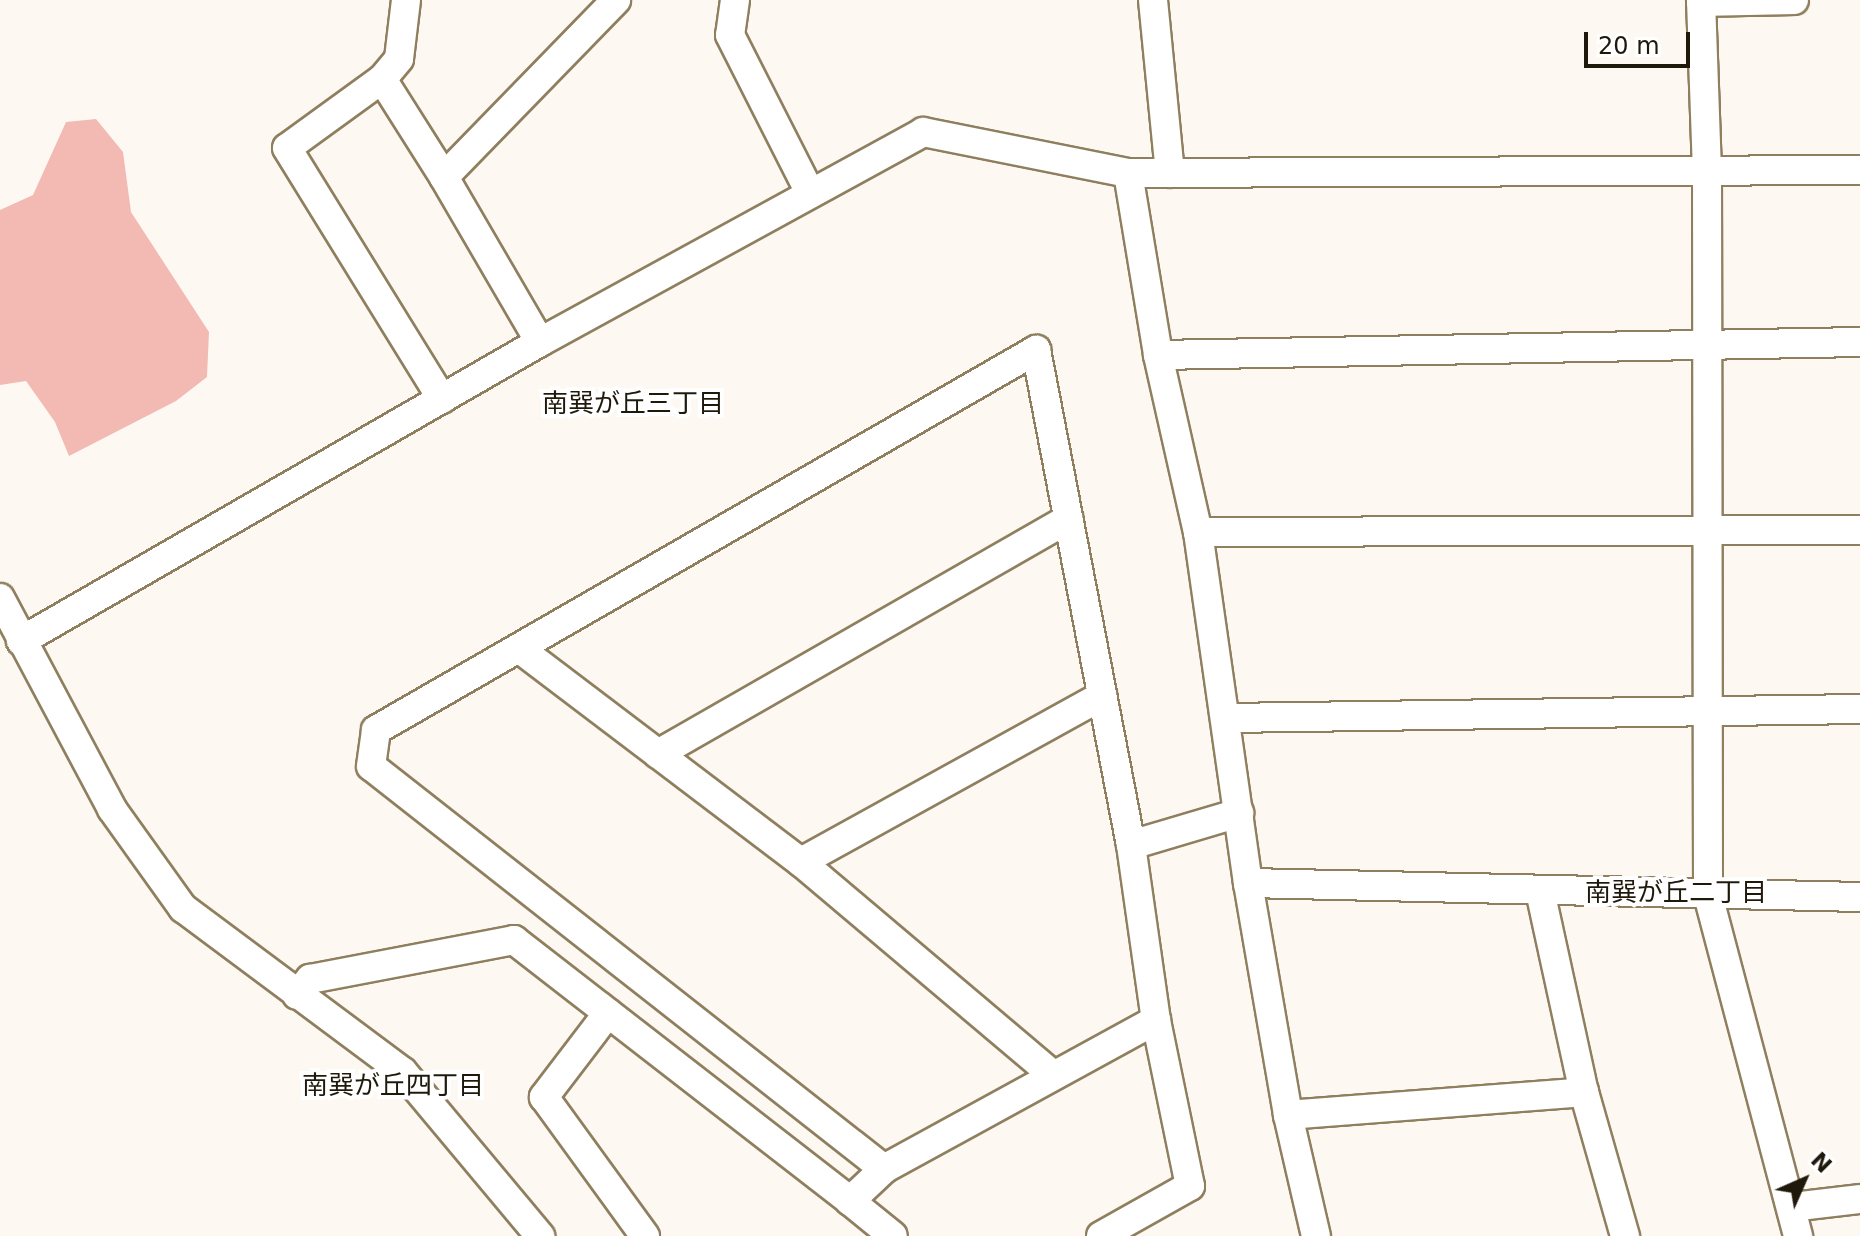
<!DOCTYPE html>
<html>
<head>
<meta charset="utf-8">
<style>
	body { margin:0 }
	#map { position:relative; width:1860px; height:1236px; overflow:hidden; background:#fdf9f2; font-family:"DejaVu Sans","Noto Sans JP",sans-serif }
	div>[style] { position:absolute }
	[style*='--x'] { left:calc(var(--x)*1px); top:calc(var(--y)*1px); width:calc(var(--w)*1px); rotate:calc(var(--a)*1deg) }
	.green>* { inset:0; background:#f2bab2 }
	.roads { filter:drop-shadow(2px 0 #8f7f5f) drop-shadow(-2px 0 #8f7f5f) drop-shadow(0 2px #8f7f5f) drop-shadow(0 -2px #8f7f5f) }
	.minor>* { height:28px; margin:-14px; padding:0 14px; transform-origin:14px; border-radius:14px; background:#fff }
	span { translate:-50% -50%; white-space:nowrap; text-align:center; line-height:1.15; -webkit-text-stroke:8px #fff; paint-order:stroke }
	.neighbourhood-label { font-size:26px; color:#1f190c }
	.north { position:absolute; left:1764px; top:1140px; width:80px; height:80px; -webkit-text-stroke:6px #fff; paint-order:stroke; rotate:45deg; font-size:22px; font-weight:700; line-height:32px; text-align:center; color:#1f190c }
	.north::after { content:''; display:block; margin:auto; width:28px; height:36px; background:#1f190c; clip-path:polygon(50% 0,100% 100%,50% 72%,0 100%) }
	.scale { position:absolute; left:1584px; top:32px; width:106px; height:36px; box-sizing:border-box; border:4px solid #1f190c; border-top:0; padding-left:10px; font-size:24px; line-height:28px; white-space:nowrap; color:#1f190c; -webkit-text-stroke:6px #fff; paint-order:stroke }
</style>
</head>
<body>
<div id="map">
	<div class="green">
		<div style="clip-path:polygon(96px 119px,123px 152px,131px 212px,209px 332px,207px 377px,176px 401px,69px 456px,55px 422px,26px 381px,0 385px,0 210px,33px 195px,66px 122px)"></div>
	</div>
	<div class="roads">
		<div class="minor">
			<div style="--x:406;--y:0;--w:59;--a:96.8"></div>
			<div style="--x:399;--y:59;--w:26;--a:130"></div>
			<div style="--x:382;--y:79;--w:116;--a:57.7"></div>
			<div style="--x:735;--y:0;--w:35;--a:98"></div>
			<div style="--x:730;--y:35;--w:177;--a:63.1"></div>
			<div style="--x:1153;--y:0;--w:174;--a:84.4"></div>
			<div style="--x:1701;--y:0;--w:168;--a:88"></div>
			<div style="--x:1707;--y:168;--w:727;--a:89.92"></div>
			<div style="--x:1708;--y:895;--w:353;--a:75.2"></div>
			<div style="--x:1701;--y:2;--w:93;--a:-1.2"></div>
			<div style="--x:382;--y:79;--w:117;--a:144"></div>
			<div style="--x:287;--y:148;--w:295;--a:58.3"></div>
			<div style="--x:1128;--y:173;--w:184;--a:80.6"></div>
			<div style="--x:1158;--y:355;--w:181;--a:77.3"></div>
			<div style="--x:1198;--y:532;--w:355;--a:81.9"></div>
			<div style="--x:1248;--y:883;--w:235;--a:80.2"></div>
			<div style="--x:1288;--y:1115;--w:124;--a:77"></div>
			<div style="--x:540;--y:342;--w:191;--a:-120.2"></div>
			<div style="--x:444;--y:177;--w:247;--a:-45.8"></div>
			<div style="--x:1158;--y:355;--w:702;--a:-1.06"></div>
			<div style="--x:1198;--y:532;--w:662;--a:-0.17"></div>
			<div style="--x:0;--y:598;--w:239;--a:62"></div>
			<div style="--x:112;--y:809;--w:122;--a:54.4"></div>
			<div style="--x:183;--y:908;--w:274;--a:36.7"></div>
			<div style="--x:403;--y:1072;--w:214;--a:50.1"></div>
			<div style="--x:21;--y:641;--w:599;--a:-29.95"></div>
			<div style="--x:540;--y:342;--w:437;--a:-28.7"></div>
			<div style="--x:923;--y:132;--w:209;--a:11.3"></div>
			<div style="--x:1128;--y:173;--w:732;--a:-0.23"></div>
			<div style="--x:520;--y:649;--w:353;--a:37.2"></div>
			<div style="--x:801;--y:862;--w:327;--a:40.2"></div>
			<div style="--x:1226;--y:718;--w:634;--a:-0.81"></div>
			<div style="--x:658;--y:754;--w:473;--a:-29.8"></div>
			<div style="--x:1131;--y:845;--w:113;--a:-16.5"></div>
			<div style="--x:801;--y:862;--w:344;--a:-28.9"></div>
			<div style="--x:1248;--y:883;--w:612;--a:1.31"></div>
			<div style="--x:1540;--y:891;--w:206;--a:77.7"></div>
			<div style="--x:297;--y:995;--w:21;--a:-51"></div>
			<div style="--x:310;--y:979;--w:208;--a:-10.8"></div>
			<div style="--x:514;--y:940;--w:425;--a:37.8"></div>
			<div style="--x:608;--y:1013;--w:106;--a:127.3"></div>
			<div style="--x:544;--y:1097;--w:172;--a:54"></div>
			<div style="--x:1288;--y:1115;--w:297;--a:-4.4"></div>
			<div style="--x:1584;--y:1092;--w:150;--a:74.1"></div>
			<div style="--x:884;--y:1169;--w:652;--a:-141.85"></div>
			<div style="--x:371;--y:766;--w:36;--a:-82"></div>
			<div style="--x:376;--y:730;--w:762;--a:-29.93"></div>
			<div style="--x:1036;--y:350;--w:504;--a:79.14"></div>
			<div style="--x:1131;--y:845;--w:177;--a:81.9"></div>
			<div style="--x:1156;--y:1020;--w:310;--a:151.3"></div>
			<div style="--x:884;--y:1169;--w:47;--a:136.7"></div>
			<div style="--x:850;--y:1201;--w:55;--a:39.1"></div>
			<div style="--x:1792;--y:1207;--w:68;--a:-6.7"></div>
			<div style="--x:1101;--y:1236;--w:102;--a:-29.3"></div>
			<div style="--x:1190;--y:1186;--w:169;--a:-101.6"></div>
		</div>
	</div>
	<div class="neighbourhood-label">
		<span style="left:633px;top:404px">南巽が丘三丁目</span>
		<span style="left:1676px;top:893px">南巽が丘二丁目</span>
		<span style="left:393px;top:1086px">南巽が丘四丁目</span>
	</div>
	<div class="north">N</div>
	<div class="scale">20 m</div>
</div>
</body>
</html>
